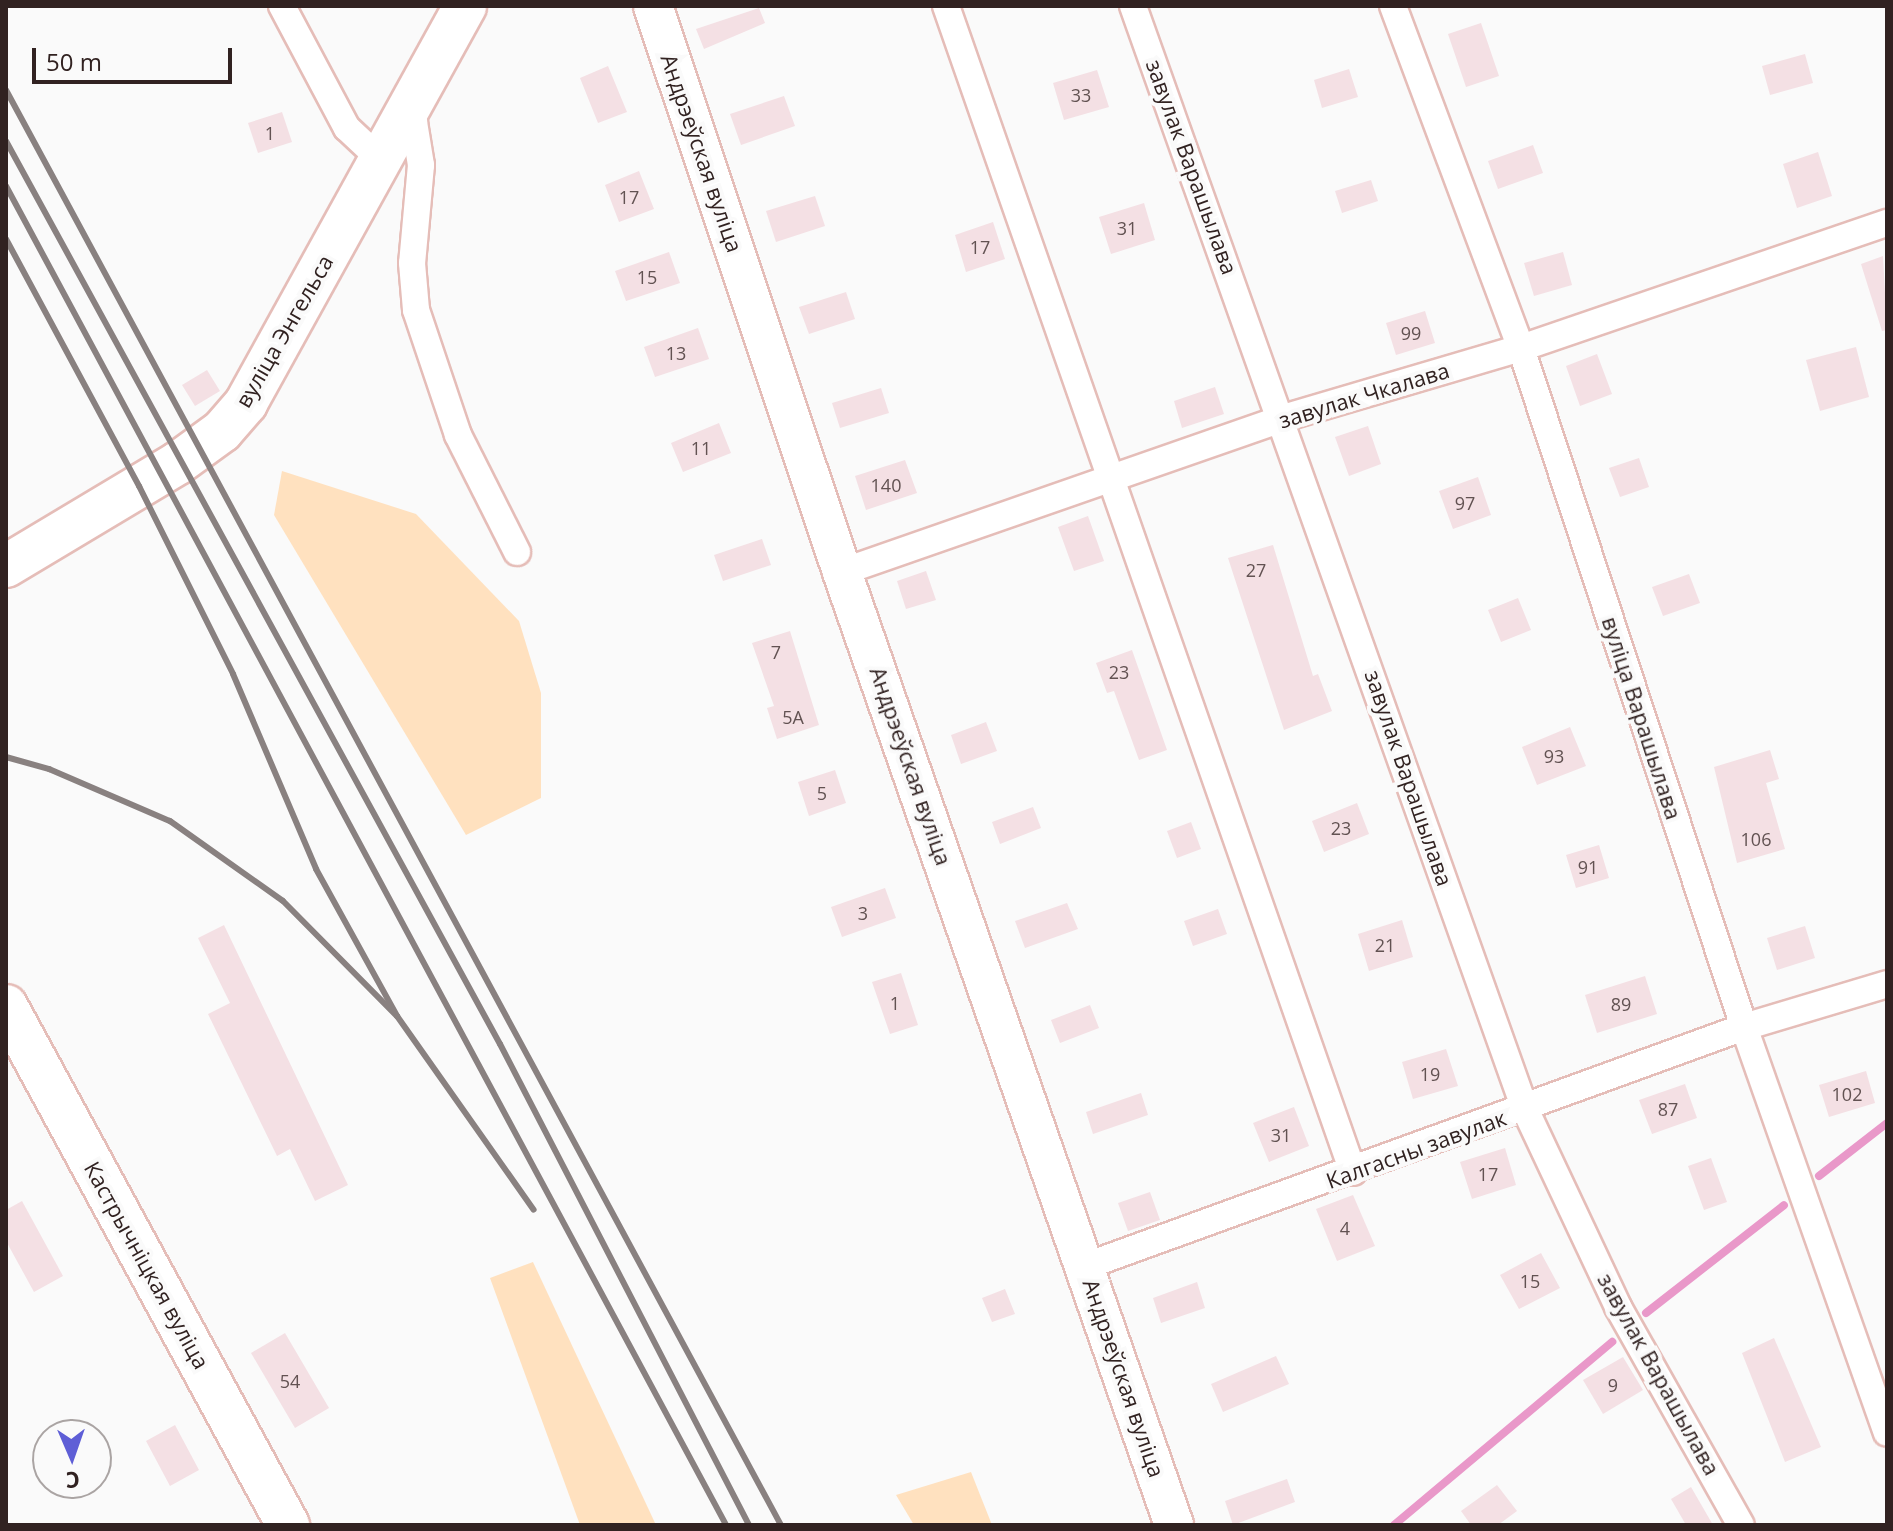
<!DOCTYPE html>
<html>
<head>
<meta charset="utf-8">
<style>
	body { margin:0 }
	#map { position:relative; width:1893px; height:1531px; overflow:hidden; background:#fafafa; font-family:"Open Sans",sans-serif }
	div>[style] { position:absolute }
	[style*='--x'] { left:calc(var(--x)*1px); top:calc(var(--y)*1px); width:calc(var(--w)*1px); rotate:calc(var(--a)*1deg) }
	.green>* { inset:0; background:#ffe1bf }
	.stream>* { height:8px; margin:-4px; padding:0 4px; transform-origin:4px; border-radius:4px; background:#e998c9 }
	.building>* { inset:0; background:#f4e0e4 }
	.roads { filter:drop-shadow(2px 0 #e5bdb8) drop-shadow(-2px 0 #e5bdb8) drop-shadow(0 2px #e5bdb8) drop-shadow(0 -2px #e5bdb8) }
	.street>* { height:26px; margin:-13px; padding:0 13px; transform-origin:13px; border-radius:13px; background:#fff }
	.secondary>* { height:38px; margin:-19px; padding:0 19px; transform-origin:19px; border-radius:19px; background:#fff }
	.primary>* { height:42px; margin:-21px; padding:0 21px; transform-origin:21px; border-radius:21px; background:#fff }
	.rail>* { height:6px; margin:-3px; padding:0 3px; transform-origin:3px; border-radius:3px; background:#898180 }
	span { translate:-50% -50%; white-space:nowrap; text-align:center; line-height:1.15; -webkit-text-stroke:8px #fafafa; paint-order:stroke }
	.number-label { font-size:18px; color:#625252 }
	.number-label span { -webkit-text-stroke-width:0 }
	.street-label { font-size:22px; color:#312221 }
	.frame { position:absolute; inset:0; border:8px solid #312221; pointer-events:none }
	.north { position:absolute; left:32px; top:1419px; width:80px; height:80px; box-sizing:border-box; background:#fafafa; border:2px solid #aaa4a3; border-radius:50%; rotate:178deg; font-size:22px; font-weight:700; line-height:32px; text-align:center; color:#312221 }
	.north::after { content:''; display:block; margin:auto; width:28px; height:36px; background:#5e5ed6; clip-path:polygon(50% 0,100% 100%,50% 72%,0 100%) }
	.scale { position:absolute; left:32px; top:48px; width:200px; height:36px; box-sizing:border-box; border:4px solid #312221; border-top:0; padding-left:10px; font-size:24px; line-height:28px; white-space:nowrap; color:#312221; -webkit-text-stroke:6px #fafafa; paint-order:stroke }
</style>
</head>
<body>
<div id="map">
	<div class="green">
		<div style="clip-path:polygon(282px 471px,416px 514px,519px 621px,541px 693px,541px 798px,466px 835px,274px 515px)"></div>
		<div style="clip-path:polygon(533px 1262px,656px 1525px,580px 1525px,490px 1278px)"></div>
		<div style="clip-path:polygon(971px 1472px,992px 1525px,914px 1525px,896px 1495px)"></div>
	</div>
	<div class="stream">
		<div style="--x:1819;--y:1176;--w:86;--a:-37.9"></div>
		<div style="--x:1646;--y:1313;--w:175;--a:-38"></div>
		<div style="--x:1394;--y:1525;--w:285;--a:-40"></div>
	</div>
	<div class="building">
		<div style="clip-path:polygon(759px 8px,765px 23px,704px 49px,696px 29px)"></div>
		<div style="clip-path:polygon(1481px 23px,1499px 76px,1466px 87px,1448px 34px)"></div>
		<div style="clip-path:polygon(1805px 54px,1813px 83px,1770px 95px,1762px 66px)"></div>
		<div style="clip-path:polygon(608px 66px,627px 112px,598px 123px,580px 78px)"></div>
		<div style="clip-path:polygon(1349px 69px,1358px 97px,1322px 108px,1314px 80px)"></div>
		<div style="clip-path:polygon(1097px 70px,1109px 107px,1064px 120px,1053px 83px)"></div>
		<div style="clip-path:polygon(784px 96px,795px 126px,741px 145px,730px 114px)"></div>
		<div style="clip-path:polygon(282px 112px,292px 142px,258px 153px,248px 123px)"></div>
		<div style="clip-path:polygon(1533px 145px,1543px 173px,1498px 189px,1488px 161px)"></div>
		<div style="clip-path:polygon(1818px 152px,1832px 196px,1797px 208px,1783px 164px)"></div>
		<div style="clip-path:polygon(639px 171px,654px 209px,619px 222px,605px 185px)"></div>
		<div style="clip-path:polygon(1371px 180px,1378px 201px,1342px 213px,1335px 191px)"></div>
		<div style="clip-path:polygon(815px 196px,825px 226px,776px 242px,766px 211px)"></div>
		<div style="clip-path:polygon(1144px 203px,1155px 240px,1111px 254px,1099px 217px)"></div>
		<div style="clip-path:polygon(993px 222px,1005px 259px,966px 272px,955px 235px)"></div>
		<div style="clip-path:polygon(669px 252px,680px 283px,626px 301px,615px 271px)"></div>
		<div style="clip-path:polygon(1563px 252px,1572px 285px,1534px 296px,1524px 263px)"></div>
		<div style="clip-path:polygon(1883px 256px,1887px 330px,1882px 331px,1861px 264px)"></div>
		<div style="clip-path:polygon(846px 292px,855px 319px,809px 334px,799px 307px)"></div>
		<div style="clip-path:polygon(1425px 311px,1435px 343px,1396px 355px,1386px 323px)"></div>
		<div style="clip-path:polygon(698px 328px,709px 359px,655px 377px,644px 347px)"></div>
		<div style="clip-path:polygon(1856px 347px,1869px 397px,1820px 411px,1806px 360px)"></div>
		<div style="clip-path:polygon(1597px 354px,1612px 394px,1580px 406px,1566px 366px)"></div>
		<div style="clip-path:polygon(207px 370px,220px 391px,195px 406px,182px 385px)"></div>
		<div style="clip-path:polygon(1215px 387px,1224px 414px,1182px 428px,1174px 401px)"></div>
		<div style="clip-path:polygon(881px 388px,889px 413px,840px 428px,832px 403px)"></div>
		<div style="clip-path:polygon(719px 423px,731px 453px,683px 472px,671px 443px)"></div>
		<div style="clip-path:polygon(1368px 426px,1381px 464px,1349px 476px,1335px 437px)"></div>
		<div style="clip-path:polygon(1639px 458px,1649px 487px,1620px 497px,1609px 468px)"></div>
		<div style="clip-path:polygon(905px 460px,917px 493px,866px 510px,855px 476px)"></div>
		<div style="clip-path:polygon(1478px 477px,1491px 515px,1453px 529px,1439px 491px)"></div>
		<div style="clip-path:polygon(1088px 516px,1104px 561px,1074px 571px,1058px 527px)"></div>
		<div style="clip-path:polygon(762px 539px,771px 565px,723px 581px,714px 555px)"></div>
		<div style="clip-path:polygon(1273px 545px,1313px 676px,1318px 674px,1332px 711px,1284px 730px,1228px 558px)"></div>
		<div style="clip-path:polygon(926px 571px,936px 600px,906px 609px,897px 581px)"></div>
		<div style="clip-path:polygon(1689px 574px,1700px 603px,1663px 616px,1652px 587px)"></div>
		<div style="clip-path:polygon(1518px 598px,1531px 630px,1501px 642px,1488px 610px)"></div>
		<div style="clip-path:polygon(790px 631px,819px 725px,777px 739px,767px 708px,774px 706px,752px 643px)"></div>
		<div style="clip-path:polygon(1132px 650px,1167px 750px,1139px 760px,1114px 691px,1107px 693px,1096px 663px)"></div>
		<div style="clip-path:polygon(986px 722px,997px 751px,961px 764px,951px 735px)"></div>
		<div style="clip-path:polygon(1570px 727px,1586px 766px,1537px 785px,1522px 747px)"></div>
		<div style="clip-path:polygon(1770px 750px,1779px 779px,1766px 783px,1785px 849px,1737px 863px,1714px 767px)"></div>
		<div style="clip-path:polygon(835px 770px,846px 803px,809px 816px,798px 782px)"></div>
		<div style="clip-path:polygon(1357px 803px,1369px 834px,1324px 852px,1312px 821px)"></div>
		<div style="clip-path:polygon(1033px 807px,1041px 828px,1000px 844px,992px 822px)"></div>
		<div style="clip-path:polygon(1191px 822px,1201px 849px,1177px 858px,1167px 831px)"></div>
		<div style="clip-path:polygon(1599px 845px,1609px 878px,1576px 888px,1566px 855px)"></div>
		<div style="clip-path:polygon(885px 888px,896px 918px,842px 937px,831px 907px)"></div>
		<div style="clip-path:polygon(1067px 903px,1078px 929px,1025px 948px,1015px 921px)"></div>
		<div style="clip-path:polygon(1218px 909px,1227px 934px,1193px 946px,1184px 921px)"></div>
		<div style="clip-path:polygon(1402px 920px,1413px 957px,1369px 971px,1358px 934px)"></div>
		<div style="clip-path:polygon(224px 925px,348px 1185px,315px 1201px,290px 1149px,277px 1156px,208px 1014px,230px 1003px,198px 938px)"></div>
		<div style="clip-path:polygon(1805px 926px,1815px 958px,1777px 970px,1767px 938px)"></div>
		<div style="clip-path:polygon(901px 973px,918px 1025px,890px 1034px,872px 982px)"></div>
		<div style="clip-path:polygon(1645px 976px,1657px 1014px,1597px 1033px,1585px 995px)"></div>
		<div style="clip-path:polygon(1090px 1005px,1099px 1028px,1060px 1043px,1051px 1020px)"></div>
		<div style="clip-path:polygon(1446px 1049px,1458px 1086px,1413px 1099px,1402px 1062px)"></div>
		<div style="clip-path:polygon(1866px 1071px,1875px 1103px,1829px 1117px,1819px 1085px)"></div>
		<div style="clip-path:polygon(1685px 1084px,1697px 1118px,1652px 1134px,1639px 1100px)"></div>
		<div style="clip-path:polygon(1141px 1093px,1148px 1115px,1093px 1134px,1086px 1112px)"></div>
		<div style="clip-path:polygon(1294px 1107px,1309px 1146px,1269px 1162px,1253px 1123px)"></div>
		<div style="clip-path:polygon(1505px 1148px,1516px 1185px,1472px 1199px,1460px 1162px)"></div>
		<div style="clip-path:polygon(1711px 1158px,1727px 1202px,1704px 1210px,1688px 1166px)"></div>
		<div style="clip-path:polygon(1150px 1192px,1160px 1220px,1128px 1231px,1118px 1203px)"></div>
		<div style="clip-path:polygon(1353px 1195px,1375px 1246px,1337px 1261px,1316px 1209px)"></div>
		<div style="clip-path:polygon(22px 1201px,63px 1276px,34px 1292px,6px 1241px,6px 1210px)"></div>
		<div style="clip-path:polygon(1541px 1253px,1560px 1288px,1519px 1309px,1500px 1275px)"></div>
		<div style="clip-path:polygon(1197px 1282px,1205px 1308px,1161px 1323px,1153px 1298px)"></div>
		<div style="clip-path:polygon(1005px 1289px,1015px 1314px,992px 1322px,982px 1298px)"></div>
		<div style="clip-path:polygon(285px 1333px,329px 1408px,295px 1428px,251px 1353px)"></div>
		<div style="clip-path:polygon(1774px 1338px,1821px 1447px,1785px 1462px,1742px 1353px)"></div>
		<div style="clip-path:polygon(1276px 1356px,1289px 1384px,1223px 1412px,1211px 1384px)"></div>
		<div style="clip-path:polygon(1623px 1357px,1643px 1390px,1603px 1414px,1583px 1380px)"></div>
		<div style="clip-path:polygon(175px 1425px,199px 1470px,170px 1486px,146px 1441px)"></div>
		<div style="clip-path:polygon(1287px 1479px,1295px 1502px,1233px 1525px,1225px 1501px)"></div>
		<div style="clip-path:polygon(1497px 1485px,1517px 1511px,1498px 1525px,1471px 1525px,1461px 1511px)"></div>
		<div style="clip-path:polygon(1691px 1487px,1713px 1525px,1686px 1525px,1671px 1499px)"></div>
	</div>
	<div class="roads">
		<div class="street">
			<div style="--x:282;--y:6;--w:138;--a:62"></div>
			<div style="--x:347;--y:128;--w:45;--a:43.2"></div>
			<div style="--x:946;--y:6;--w:1235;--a:70.76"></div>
			<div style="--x:1133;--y:6;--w:1171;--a:70.44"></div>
			<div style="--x:1525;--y:1109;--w:219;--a:64.8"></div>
			<div style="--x:1618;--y:1307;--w:250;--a:60.6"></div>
			<div style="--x:1393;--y:6;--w:365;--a:69.5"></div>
			<div style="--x:1521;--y:348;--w:715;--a:71.82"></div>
			<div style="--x:1744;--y:1027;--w:430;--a:70.6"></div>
			<div style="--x:405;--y:113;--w:13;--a:45"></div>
			<div style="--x:414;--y:122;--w:44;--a:80.8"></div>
			<div style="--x:421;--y:165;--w:98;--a:95.2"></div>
			<div style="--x:412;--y:263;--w:47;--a:85.1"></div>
			<div style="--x:416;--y:310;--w:132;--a:71.4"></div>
			<div style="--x:458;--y:435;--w:131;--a:63.2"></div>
			<div style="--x:842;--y:572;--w:467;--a:-19.2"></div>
			<div style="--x:1283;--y:418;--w:248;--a:-16.4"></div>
			<div style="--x:1521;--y:348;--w:387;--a:-18.9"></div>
			<div style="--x:1086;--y:1266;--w:700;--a:-19.96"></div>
			<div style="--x:1744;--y:1027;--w:149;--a:-16.7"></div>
		</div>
		<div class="secondary">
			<div style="--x:653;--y:6;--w:597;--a:71.53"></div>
			<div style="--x:842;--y:572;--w:1009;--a:70.79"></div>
		</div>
		<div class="primary">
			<div style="--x:6;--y:566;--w:200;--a:-30.9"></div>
			<div style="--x:178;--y:463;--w:54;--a:-36"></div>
			<div style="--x:222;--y:431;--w:37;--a:-49"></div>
			<div style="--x:246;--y:403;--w:453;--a:-61.1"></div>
			<div style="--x:6;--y:1006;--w:591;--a:61.48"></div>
		</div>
	</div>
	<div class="rail">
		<div style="--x:6;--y:90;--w:1631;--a:61.63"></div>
		<div style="--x:6;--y:141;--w:1029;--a:61.32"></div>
		<div style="--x:500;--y:1044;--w:542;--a:62.63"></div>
		<div style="--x:6;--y:186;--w:1520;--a:61.73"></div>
		<div style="--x:6;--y:239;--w:281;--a:61.7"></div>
		<div style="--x:139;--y:486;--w:210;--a:63.4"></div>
		<div style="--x:233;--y:674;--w:212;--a:66.9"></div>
		<div style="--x:316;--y:869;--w:168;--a:61.1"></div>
		<div style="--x:6;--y:757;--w:45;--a:15.6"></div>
		<div style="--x:49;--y:769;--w:132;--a:23.3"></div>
		<div style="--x:170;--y:821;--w:138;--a:35.3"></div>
		<div style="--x:283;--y:901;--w:162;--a:45.3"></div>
		<div style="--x:397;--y:1016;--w:237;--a:54.8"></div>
	</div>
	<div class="number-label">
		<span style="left:1081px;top:95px">33</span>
		<span style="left:270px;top:133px">1</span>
		<span style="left:629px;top:197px">17</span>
		<span style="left:1127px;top:228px">31</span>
		<span style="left:980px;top:247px">17</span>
		<span style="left:647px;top:277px">15</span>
		<span style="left:1411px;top:333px">99</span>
		<span style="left:676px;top:353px">13</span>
		<span style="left:701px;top:448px">11</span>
		<span style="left:886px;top:485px">140</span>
		<span style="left:1465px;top:503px">97</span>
		<span style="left:1256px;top:570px">27</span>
		<span style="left:776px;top:652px">7</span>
		<span style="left:1119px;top:672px">23</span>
		<span style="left:793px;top:717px">5А</span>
		<span style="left:1554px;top:756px">93</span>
		<span style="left:822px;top:793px">5</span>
		<span style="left:1341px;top:828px">23</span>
		<span style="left:1756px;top:839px">106</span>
		<span style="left:1588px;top:867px">91</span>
		<span style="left:863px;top:913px">3</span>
		<span style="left:1385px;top:945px">21</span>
		<span style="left:895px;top:1003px">1</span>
		<span style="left:1621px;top:1004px">89</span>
		<span style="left:1430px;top:1074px">19</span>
		<span style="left:1847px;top:1094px">102</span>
		<span style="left:1668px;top:1109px">87</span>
		<span style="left:1281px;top:1135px">31</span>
		<span style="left:1488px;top:1174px">17</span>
		<span style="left:1345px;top:1228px">4</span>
		<span style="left:1530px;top:1281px">15</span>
		<span style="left:290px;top:1381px">54</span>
		<span style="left:1613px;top:1385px">9</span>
	</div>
	<div class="street-label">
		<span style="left:702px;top:153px;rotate:71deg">Андрэеўская вуліца</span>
		<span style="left:1192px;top:167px;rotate:70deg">завулак Варашылава</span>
		<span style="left:284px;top:331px;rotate:-60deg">вуліца Энгельса</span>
		<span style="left:1364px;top:395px;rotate:-17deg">завулак Чкалава</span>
		<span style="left:1642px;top:718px;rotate:72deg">вуліца Варашылава</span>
		<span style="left:911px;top:766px;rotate:71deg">Андрэеўская вуліца</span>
		<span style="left:1409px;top:778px;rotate:71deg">завулак Варашылава</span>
		<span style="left:1416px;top:1149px;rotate:-20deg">Калгасны завулак</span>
		<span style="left:147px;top:1265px;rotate:61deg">Кастрычніцкая вуліца</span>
		<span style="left:1659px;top:1374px;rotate:61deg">завулак Варашылава</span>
		<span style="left:1124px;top:1378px;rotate:71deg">Андрэеўская вуліца</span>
	</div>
	<div class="frame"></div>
	<div class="north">С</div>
	<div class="scale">50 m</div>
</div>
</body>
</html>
